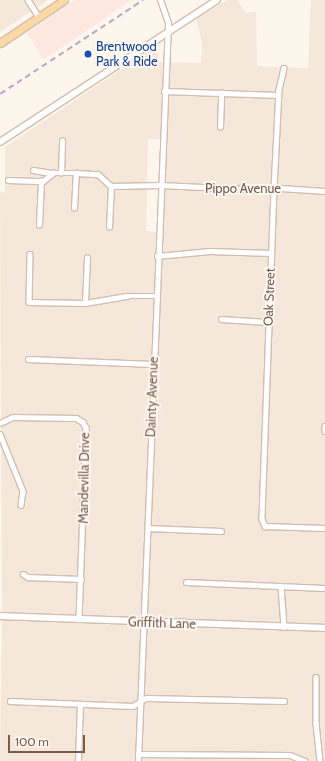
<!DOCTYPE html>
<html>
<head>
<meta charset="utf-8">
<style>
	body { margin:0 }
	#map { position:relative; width:325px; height:761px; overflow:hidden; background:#fdf6ec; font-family:Cabin,sans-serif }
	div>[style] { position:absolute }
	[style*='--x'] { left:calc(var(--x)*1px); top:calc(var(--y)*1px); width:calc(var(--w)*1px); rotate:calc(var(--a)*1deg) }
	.residential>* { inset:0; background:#f5e8da }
	.commercial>* { inset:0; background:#fde8e0 }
	.roads { filter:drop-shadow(1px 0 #d1beb0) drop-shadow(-1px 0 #d1beb0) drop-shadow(0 1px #d1beb0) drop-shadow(0 -1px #d1beb0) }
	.street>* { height:4.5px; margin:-2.25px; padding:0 2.25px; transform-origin:2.25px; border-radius:2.25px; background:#fff }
	.secondary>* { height:6px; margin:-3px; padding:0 3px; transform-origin:3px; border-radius:3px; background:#fff }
	.primary>* { height:7px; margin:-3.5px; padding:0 3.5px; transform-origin:3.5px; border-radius:3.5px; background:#fbd9a5 }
	.rail>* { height:1.5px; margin-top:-0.75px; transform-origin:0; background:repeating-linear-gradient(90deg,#b9a8c9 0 6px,transparent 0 10px) }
	.dots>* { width:11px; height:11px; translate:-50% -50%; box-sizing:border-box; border:2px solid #fffaf3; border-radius:50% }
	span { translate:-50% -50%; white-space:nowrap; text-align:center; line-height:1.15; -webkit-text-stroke:3.5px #fffaf3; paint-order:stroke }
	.transit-label { font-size:13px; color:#164399 }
	.left { translate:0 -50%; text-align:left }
	.street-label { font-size:13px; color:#7a5c4d }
	.scale { position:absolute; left:8px; top:735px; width:77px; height:18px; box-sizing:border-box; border:2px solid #7a5c4d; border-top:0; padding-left:5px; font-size:12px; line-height:14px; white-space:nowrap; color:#7a5c4d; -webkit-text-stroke:3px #fffaf3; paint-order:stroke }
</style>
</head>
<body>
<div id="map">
	<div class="residential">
		<div style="clip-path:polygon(0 0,48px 0,0 32px)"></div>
		<div style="clip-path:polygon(evenodd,228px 0,237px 0,246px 13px,256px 12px,257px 66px,308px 68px,311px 0,325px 0,325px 761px,0 761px,2px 617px,0 191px,5px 193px,5px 147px,152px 49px,158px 52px,159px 62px,201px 63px,202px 43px,196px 18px,228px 0,148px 139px,164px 139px,162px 232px,146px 231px,148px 139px)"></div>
	</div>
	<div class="commercial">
		<div style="clip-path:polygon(75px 0,132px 0,43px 60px,27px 33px)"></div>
	</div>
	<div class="roads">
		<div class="street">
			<div style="--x:28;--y:0;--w:20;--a:57"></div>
			<div style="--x:284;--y:68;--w:23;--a:103"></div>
			<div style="--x:279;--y:90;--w:99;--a:92.9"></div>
			<div style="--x:274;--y:189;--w:330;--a:92.1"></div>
			<div style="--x:262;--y:519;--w:8;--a:67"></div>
			<div style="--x:265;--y:526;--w:60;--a:1.9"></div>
			<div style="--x:164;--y:91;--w:114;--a:2"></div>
			<div style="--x:220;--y:127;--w:34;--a:-88"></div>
			<div style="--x:33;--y:170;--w:20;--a:9"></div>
			<div style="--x:61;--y:173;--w:32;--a:-88"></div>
			<div style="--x:8;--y:180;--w:35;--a:2"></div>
			<div style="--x:43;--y:181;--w:13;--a:-39"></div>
			<div style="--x:53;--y:173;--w:23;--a:0"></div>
			<div style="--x:76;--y:173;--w:22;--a:3"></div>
			<div style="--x:98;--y:174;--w:18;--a:43"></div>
			<div style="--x:111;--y:186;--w:49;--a:-1.2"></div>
			<div style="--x:160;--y:185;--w:108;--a:2.7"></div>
			<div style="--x:268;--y:190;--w:12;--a:-9"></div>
			<div style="--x:280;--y:188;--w:45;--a:3.8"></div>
			<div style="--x:74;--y:208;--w:35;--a:-87"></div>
			<div style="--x:39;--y:225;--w:44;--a:-87.4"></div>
			<div style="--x:109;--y:227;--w:41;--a:-87.2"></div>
			<div style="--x:30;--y:254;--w:48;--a:91.2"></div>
			<div style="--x:29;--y:302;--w:56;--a:1"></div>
			<div style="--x:85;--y:303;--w:43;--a:-9.5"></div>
			<div style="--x:127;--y:296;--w:29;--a:0"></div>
			<div style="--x:157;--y:256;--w:53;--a:-5.4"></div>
			<div style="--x:210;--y:251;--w:61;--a:1.9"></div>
			<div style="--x:85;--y:303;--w:45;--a:-87.5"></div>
			<div style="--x:221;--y:319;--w:47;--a:3.7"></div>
			<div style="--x:28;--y:359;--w:125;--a:2.3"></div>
			<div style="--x:0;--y:423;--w:14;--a:-25"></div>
			<div style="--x:13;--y:417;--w:63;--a:0.9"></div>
			<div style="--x:76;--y:418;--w:8;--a:30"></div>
			<div style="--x:83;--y:422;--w:7;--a:63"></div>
			<div style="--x:86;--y:428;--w:191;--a:92.1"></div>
			<div style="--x:325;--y:426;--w:5;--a:90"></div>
			<div style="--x:0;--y:434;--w:61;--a:68"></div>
			<div style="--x:23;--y:491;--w:14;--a:98"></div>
			<div style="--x:148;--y:528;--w:73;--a:2.4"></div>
			<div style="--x:23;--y:574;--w:6;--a:31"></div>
			<div style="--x:28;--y:577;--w:53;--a:2.2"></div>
			<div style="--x:186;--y:582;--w:139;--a:2.5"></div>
			<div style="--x:281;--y:586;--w:41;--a:85.8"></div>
			<div style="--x:316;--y:677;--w:46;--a:90"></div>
			<div style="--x:316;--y:723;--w:38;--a:84"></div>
			<div style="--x:10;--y:701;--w:123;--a:2.3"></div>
			<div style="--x:133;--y:706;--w:15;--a:-32"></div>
			<div style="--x:146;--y:698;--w:138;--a:1.2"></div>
			<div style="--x:138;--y:754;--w:152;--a:0.4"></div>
			<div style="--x:290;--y:755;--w:16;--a:22"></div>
			<div style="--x:78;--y:761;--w:56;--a:-88"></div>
			<div style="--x:138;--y:761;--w:739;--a:-87.67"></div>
			<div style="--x:168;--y:23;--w:24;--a:-109"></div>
		</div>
		<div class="secondary">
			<div style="--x:0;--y:142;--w:259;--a:-33.2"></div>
			<div style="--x:0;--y:616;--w:325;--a:2.1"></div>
		</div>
		<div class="primary">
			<div style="--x:0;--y:43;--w:77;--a:-33.9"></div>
		</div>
	</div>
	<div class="rail">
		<div style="--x:0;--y:94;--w:171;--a:-33.3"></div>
	</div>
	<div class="dots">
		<div style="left:88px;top:54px;background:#1a4fb4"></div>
	</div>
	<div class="transit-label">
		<span class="left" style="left:96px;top:54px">Brentwood<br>Park &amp; Ride</span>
	</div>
	<div class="street-label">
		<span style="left:243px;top:188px">Pippo Avenue</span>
		<span style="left:269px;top:297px;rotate:-88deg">Oak Street</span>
		<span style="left:152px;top:397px;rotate:-88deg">Dainty Avenue</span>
		<span style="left:84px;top:478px;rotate:-89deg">Mandevilla Drive</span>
		<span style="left:162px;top:623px;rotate:2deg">Griffith Lane</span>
	</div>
	<div class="scale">100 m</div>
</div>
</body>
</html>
